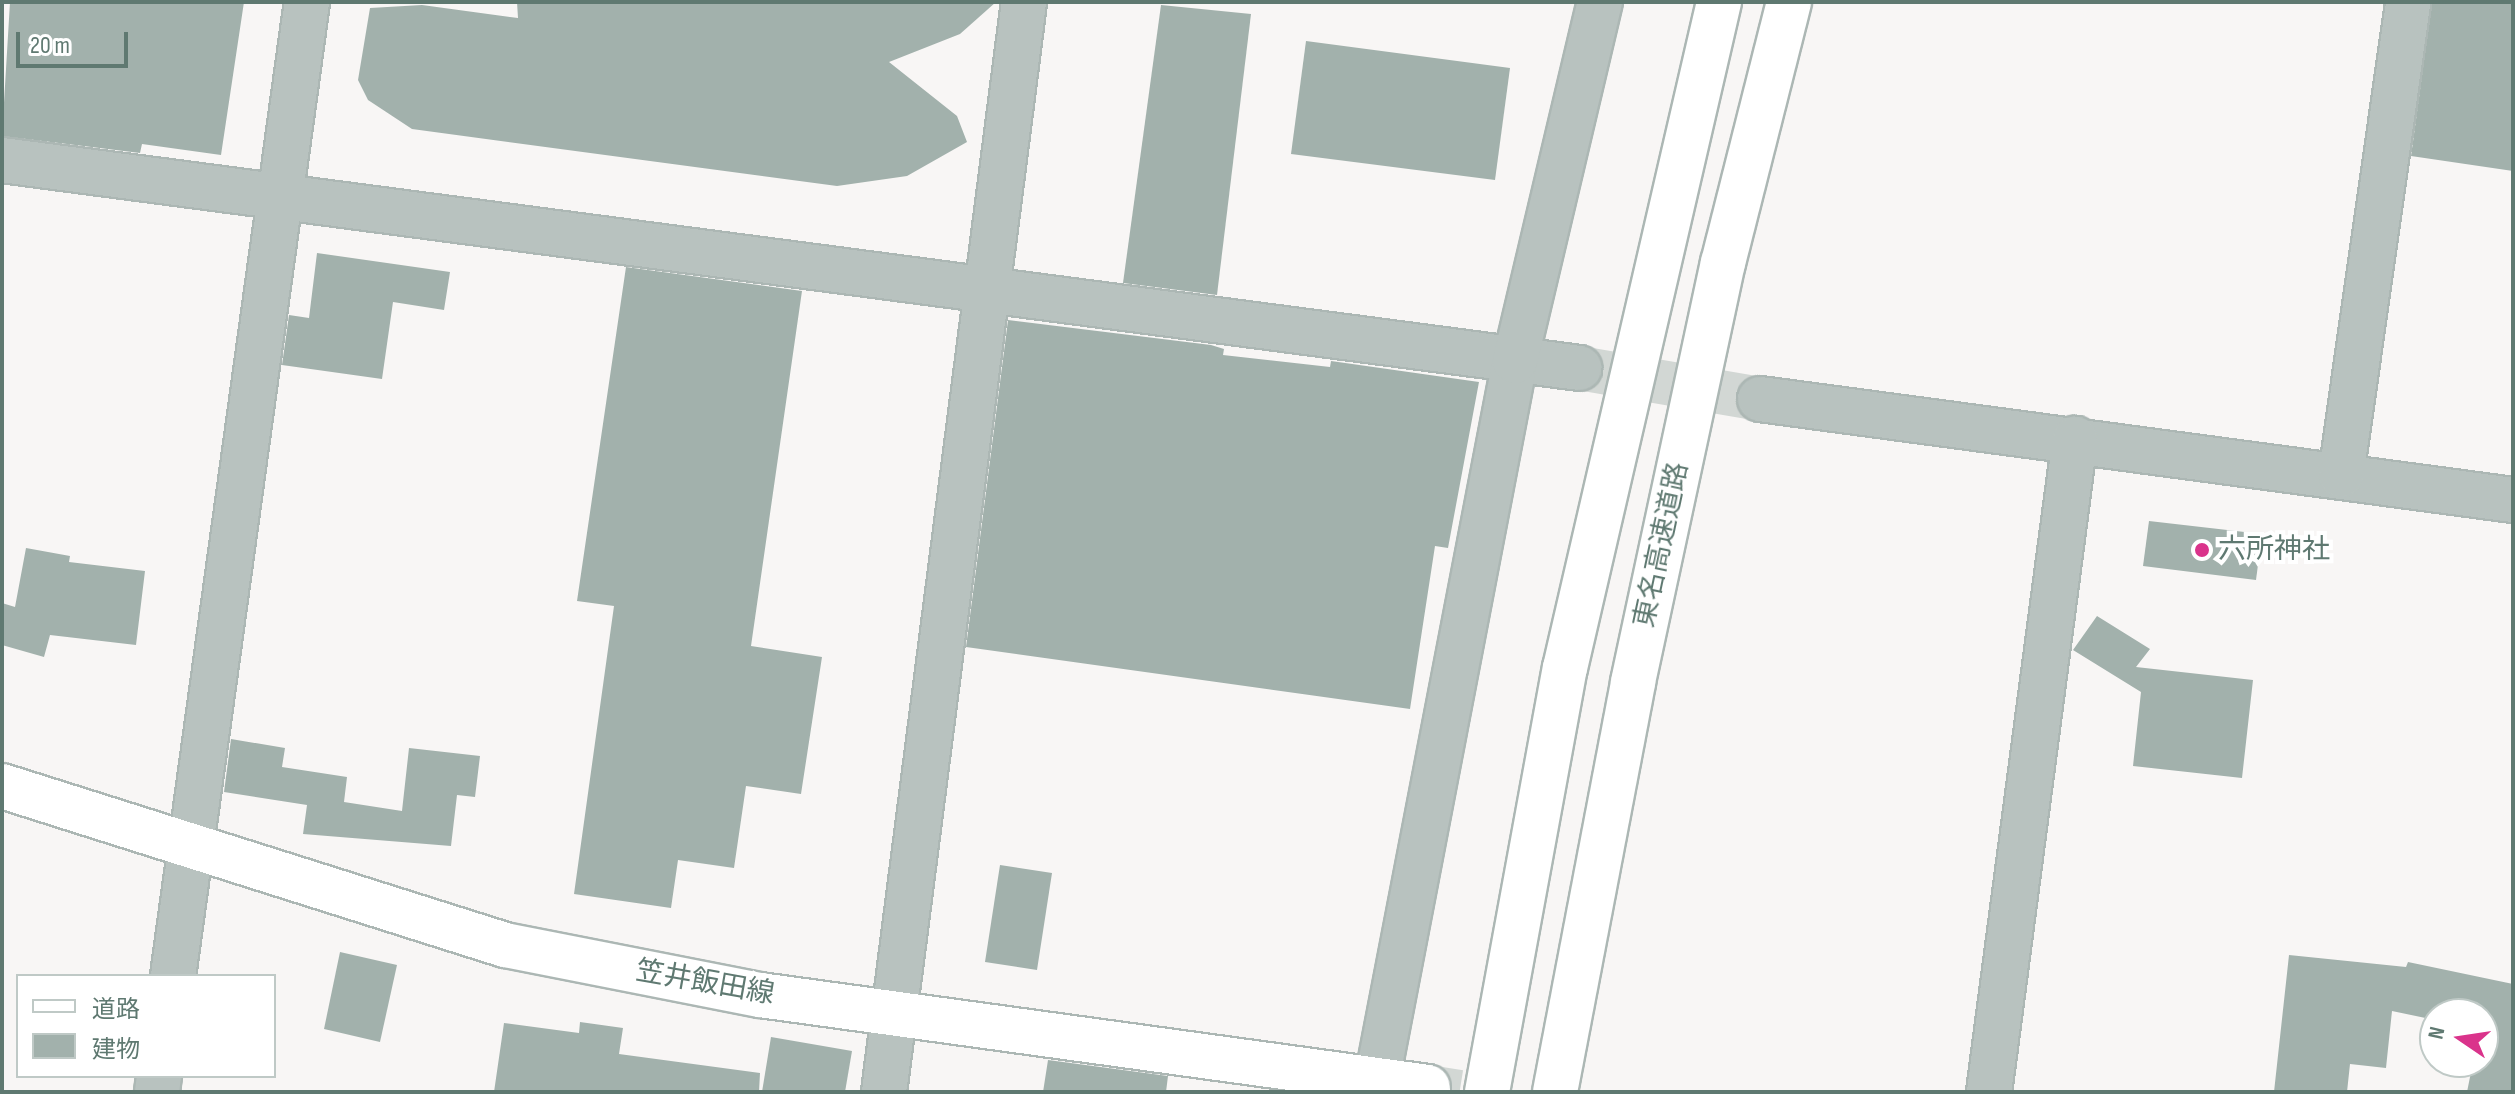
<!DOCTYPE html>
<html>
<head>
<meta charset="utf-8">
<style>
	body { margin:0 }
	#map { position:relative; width:2515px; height:1094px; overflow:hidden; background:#f8f6f5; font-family:"Sofia Sans Condensed","Noto Sans JP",sans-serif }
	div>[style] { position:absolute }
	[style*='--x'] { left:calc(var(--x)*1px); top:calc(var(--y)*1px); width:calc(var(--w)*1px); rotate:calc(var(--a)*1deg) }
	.building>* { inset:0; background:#a2b1ac }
	.minor-tunnel>* { height:44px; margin-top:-22px; transform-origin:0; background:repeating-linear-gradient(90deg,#d2d7d4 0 44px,transparent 0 66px) }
	.major-tunnel>* { height:44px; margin-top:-22px; transform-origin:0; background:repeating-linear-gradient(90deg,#d2d7d4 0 44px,transparent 0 66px) }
	.roads { filter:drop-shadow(2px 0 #acb7b4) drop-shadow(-2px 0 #acb7b4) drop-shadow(0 2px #acb7b4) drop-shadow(0 -2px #acb7b4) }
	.minor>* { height:44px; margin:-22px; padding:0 22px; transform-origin:22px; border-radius:22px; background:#b8c2bf }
	.major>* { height:44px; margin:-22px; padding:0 22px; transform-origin:22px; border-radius:22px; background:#fff }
	.highway>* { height:44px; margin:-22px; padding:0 22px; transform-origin:22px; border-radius:22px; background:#fff }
	.dots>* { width:22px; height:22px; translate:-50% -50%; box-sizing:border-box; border:4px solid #fff; border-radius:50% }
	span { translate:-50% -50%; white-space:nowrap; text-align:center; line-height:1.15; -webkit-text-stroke:8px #fff; paint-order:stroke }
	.street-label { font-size:28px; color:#5f7971 }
	.poi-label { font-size:28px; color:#5f7971 }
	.left { translate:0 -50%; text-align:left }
	.frame { position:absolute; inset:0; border:4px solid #5f7971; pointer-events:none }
	.legend { position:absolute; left:16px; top:974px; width:260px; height:104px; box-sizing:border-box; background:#fff; border:2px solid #bfc9c6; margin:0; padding:10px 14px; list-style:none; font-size:24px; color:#5f7971 }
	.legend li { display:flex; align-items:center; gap:16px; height:40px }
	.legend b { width:40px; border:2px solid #bfc9c6 }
	.north { position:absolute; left:2419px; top:998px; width:80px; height:80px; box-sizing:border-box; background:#fff; border:2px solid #bfc9c6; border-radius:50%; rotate:283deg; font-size:22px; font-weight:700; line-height:32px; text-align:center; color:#5f7971 }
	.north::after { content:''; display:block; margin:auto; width:28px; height:36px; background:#da338b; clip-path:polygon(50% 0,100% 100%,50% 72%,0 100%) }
	.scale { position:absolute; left:16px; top:32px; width:112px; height:36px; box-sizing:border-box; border:4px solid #5f7971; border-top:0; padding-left:10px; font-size:24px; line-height:28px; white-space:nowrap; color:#5f7971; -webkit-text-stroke:6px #fff; paint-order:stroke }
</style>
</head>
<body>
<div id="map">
	<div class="building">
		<div style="clip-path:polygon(10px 2px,244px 2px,221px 155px,142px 144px,140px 153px,2px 136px)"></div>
		<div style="clip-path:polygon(517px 2px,996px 2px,960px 34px,889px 62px,957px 116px,967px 142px,907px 176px,837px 186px,412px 129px,368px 100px,358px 80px,370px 8px,422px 5px,518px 18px)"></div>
		<div style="clip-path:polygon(2432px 2px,2513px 2px,2513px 171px,2411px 156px)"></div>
		<div style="clip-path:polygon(1161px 5px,1251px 14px,1217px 295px,1123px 283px)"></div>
		<div style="clip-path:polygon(1306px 41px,1510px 68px,1495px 180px,1291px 154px)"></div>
		<div style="clip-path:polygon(317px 253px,450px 272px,444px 310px,393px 302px,382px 379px,282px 365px,289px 315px,309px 318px)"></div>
		<div style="clip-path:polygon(626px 267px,802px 291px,751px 646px,822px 657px,801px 794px,746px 786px,734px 868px,678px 860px,671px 908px,574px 894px,614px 606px,577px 601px)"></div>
		<div style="clip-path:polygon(1008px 320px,1211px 345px,1224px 349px,1223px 355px,1330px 367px,1331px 361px,1479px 382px,1448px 548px,1435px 546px,1410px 709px,966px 647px)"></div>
		<div style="clip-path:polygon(2149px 521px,2262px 534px,2256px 580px,2143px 566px)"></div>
		<div style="clip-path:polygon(26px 548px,70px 556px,69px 562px,145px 571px,136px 645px,50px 635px,44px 657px,2px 645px,2px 603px,15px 607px)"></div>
		<div style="clip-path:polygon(2097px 616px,2150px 649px,2136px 667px,2253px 680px,2242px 778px,2133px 766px,2141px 692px,2073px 650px)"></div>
		<div style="clip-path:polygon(231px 739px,285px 748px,282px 767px,347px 777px,344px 802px,402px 811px,409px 748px,480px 756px,475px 797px,457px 795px,451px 846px,303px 834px,307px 805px,224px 792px)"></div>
		<div style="clip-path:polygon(1000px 865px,1052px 873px,1037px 970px,985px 962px)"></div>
		<div style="clip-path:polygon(340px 952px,397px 965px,380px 1042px,324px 1029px)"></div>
		<div style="clip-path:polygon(2289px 955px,2406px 967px,2408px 962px,2513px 984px,2513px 1092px,2467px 1092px,2473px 1062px,2483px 1062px,2483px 1014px,2435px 1014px,2435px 1020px,2392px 1011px,2386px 1068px,2350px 1064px,2347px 1092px,2274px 1092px)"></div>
		<div style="clip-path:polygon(580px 1022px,623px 1028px,619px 1054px,760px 1073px,759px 1092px,494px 1092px,504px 1023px,579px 1033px)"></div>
		<div style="clip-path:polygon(771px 1037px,852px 1051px,845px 1092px,762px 1092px)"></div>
		<div style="clip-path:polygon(1048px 1060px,1168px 1076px,1166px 1092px,1043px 1092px)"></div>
	</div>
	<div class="minor-tunnel">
		<div style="--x:1579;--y:368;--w:184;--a:9.7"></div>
	</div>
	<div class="major-tunnel">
		<div style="--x:1428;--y:1087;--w:32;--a:9"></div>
	</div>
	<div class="roads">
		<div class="minor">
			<div style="--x:2;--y:160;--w:1591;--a:7.51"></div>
			<div style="--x:1760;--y:399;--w:760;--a:7.64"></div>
			<div style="--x:2341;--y:475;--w:478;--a:-81.9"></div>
			<div style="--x:173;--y:976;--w:983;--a:-82.17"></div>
			<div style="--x:1377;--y:1080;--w:732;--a:-79.14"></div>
			<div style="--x:1515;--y:361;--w:369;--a:-76.7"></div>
			<div style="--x:157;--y:1092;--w:16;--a:-83"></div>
			<div style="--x:884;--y:1092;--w:1099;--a:-82.68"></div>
			<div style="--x:1989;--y:1092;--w:659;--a:-82.5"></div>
		</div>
		<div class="major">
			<div style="--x:2;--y:786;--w:528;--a:17.54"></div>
			<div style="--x:505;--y:945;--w:260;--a:11.1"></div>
			<div style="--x:760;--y:995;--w:674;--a:7.84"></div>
		</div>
		<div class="highway">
			<div style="--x:1487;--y:1092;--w:431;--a:-79.6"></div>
			<div style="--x:1565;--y:668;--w:684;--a:-76.98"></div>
			<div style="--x:1555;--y:1092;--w:417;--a:-79.2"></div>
			<div style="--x:1633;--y:682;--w:429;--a:-77.9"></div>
			<div style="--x:1723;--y:263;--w:269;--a:-75.8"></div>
		</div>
	</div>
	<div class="dots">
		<div style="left:2202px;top:550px;background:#da338b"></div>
	</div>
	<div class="street-label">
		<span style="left:1662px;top:545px;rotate:-78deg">東名高速道路</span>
		<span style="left:705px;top:983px;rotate:10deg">笠井飯田線</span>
	</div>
	<div class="poi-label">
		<span class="left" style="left:2218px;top:550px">六所神社</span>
	</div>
	<div class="frame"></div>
	<ul class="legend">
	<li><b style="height:10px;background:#fff"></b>道路</li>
	<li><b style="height:22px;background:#a2b1ac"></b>建物</li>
	</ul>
	<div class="north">N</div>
	<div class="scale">20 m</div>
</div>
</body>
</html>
